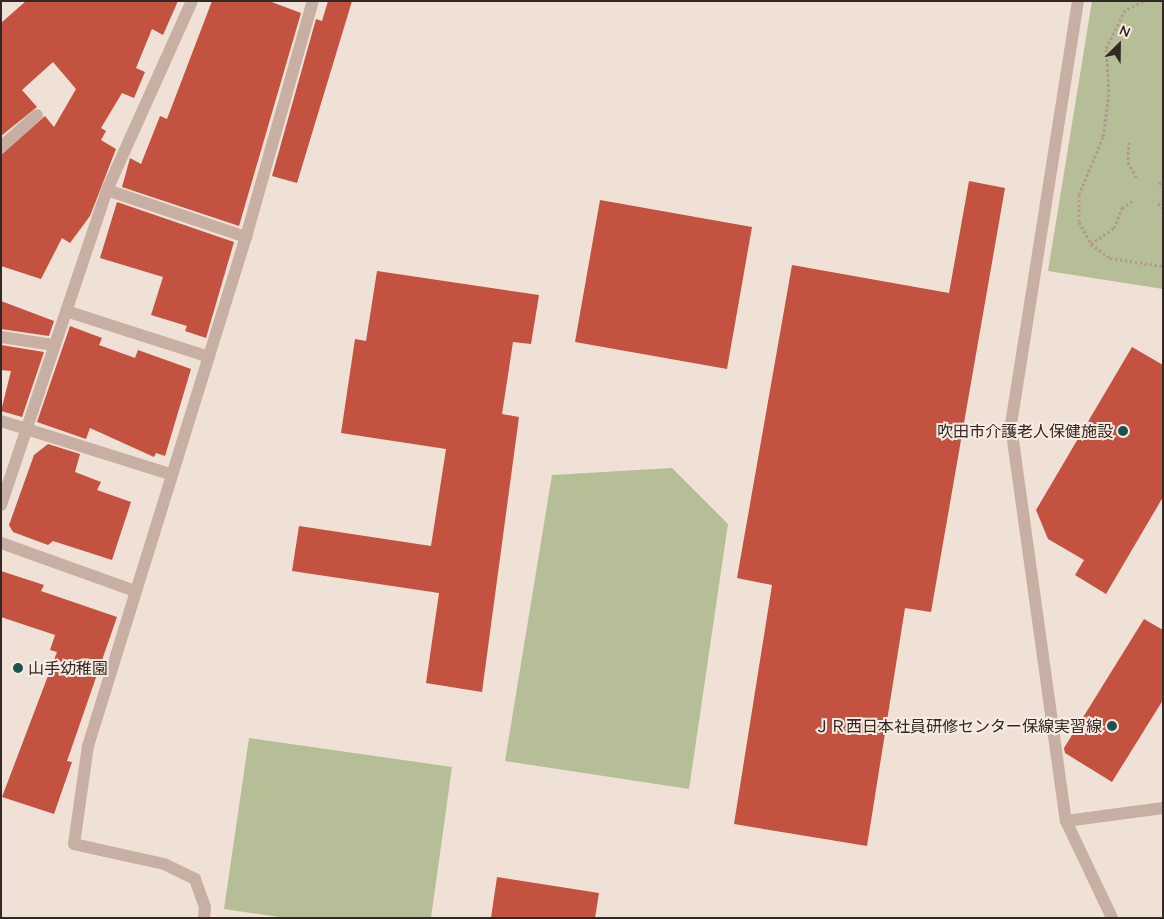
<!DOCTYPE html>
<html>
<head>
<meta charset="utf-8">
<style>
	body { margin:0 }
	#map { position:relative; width:1164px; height:919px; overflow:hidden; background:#f0e1d6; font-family:Quicksand,"Noto Sans JP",sans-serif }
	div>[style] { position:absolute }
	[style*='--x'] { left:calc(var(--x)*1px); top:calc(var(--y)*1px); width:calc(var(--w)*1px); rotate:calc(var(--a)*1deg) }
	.green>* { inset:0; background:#b5be97 }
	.building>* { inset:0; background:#c45240 }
	.path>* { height:3px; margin-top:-1.5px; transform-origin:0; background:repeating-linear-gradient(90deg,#b3998d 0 2.5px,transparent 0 5px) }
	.minor>* { height:12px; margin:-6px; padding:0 6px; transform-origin:6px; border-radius:6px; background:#c7b0a3 }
	.dots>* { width:14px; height:14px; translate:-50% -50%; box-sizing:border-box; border:2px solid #f8ece2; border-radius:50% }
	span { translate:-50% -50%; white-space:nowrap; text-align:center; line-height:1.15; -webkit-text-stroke:4px #f8ece2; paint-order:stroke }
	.poi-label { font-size:16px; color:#322825 }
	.right { translate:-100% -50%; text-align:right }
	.left { translate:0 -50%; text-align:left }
	.frame { position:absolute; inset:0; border:2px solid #322825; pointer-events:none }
	.north { position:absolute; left:1094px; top:20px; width:50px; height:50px; -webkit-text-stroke:4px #f8ece2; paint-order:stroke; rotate:23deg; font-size:14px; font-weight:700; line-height:20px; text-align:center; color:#322825 }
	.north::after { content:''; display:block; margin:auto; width:18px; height:22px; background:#322825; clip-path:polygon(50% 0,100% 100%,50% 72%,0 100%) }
</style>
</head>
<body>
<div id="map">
	<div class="green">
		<div style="clip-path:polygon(1092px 1px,1163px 1px,1163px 289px,1048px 271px)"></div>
		<div style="clip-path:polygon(672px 468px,728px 524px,689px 789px,505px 761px,552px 475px)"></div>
		<div style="clip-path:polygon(249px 738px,452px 767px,431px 918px,286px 918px,224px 909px)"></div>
	</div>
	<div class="building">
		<div style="clip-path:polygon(26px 1px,178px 1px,163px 35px,152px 29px,136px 68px,145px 72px,134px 98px,122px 93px,101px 128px,106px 131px,101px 140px,116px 149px,90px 216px,70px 243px,62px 238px,41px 279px,1px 266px,1px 155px,45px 116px,54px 127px,76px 89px,53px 62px,22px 90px,37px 107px,1px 136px,1px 23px)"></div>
		<div style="clip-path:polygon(212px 1px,269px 1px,301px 13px,239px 226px,122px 187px,130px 158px,141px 164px,160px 116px,167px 119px)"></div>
		<div style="clip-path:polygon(328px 1px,352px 1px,297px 183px,272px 176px,316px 19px,322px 21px)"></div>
		<div style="clip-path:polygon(969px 181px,1005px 188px,931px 612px,905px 608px,867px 846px,734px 824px,772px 585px,737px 578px,792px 265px,949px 293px)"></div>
		<div style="clip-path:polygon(600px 200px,752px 227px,727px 369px,575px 342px)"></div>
		<div style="clip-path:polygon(117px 202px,234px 242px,206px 338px,185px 331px,187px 326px,151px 315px,163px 277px,100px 258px)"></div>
		<div style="clip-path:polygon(377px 271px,539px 295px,531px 344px,513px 342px,502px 414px,519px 417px,482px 692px,426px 683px,439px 593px,292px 571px,299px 526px,431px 546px,446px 449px,341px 433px,355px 339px,366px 341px)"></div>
		<div style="clip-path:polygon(1px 301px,54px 321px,49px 336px,1px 329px)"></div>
		<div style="clip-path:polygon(70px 326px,102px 338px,99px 345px,135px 358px,138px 350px,191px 369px,165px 456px,156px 453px,154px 457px,90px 428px,86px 439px,37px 422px)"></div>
		<div style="clip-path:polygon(1px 345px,44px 352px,22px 417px,1px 411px,11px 371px,1px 370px)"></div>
		<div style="clip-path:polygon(1132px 347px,1163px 365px,1163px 497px,1106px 594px,1075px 575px,1084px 560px,1048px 539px,1036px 510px)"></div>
		<div style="clip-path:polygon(48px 444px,80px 454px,75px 472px,101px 482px,97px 490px,131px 502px,112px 560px,53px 541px,48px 545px,13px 532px,9px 525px,34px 455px)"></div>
		<div style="clip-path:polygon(1px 571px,44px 585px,41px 591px,117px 617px,67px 761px,72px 762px,54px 814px,2px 797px,57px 652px,50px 650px,55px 635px,1px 617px)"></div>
		<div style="clip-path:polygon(1144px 619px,1163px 630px,1163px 700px,1112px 782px,1065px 753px,1064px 748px)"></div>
		<div style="clip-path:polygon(497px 877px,599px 893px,595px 918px,491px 918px)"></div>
	</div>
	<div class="path">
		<div style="--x:1143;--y:1;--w:20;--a:153"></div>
		<div style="--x:1125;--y:10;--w:43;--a:116"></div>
		<div style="--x:1106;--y:49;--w:45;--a:86.2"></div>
		<div style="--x:1109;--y:94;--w:43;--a:97.9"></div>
		<div style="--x:1103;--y:137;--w:62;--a:112.8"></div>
		<div style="--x:1079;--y:194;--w:28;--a:90"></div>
		<div style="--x:1079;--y:222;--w:25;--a:61"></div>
		<div style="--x:1091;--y:244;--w:24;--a:36"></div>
		<div style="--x:1110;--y:258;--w:54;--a:8.6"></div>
		<div style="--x:1129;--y:142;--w:20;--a:93"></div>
		<div style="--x:1128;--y:162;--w:19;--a:62"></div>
		<div style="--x:1159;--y:184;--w:5;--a:-37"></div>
		<div style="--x:1158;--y:203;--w:7;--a:45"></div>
		<div style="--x:1091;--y:244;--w:28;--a:-35"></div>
		<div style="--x:1114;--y:228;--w:22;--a:-68"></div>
		<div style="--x:1122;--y:208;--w:14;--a:-34"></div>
	</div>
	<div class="minor">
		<div style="--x:1078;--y:1;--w:430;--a:99"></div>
		<div style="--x:1011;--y:426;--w:399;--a:82.1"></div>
		<div style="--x:1066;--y:821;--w:107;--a:64.6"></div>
		<div style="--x:1;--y:147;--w:48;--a:-41.6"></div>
		<div style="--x:107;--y:190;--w:147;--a:18.7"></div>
		<div style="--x:66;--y:311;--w:150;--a:17.8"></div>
		<div style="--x:1;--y:337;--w:54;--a:8.6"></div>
		<div style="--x:1;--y:421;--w:177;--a:17.4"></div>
		<div style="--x:1;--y:505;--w:332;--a:-71.4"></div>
		<div style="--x:107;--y:190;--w:207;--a:-65.8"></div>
		<div style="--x:1;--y:543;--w:142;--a:19.7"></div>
		<div style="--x:1066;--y:821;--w:98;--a:-7.6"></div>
		<div style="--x:204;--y:918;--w:11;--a:-85"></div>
		<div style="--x:205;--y:907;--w:30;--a:-110"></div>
		<div style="--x:195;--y:879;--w:34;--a:-154"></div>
		<div style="--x:164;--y:864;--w:92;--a:-167.5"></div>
		<div style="--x:74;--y:844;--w:99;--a:-81.9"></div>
		<div style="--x:88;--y:746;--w:533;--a:-72.76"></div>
		<div style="--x:246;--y:237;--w:245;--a:-74.2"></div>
	</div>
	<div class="dots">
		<div style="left:1123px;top:431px;background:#1c5350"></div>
		<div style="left:18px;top:668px;background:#1c5350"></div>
		<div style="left:1112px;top:726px;background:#1c5350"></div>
	</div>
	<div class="poi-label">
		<span class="right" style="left:1113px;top:431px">吹田市介護老人保健施設</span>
		<span class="left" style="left:28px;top:668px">山手幼稚園</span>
		<span class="right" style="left:1102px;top:726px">ＪＲ西日本社員研修センター保線実習線</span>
	</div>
	<div class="frame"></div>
	<div class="north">N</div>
</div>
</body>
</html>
